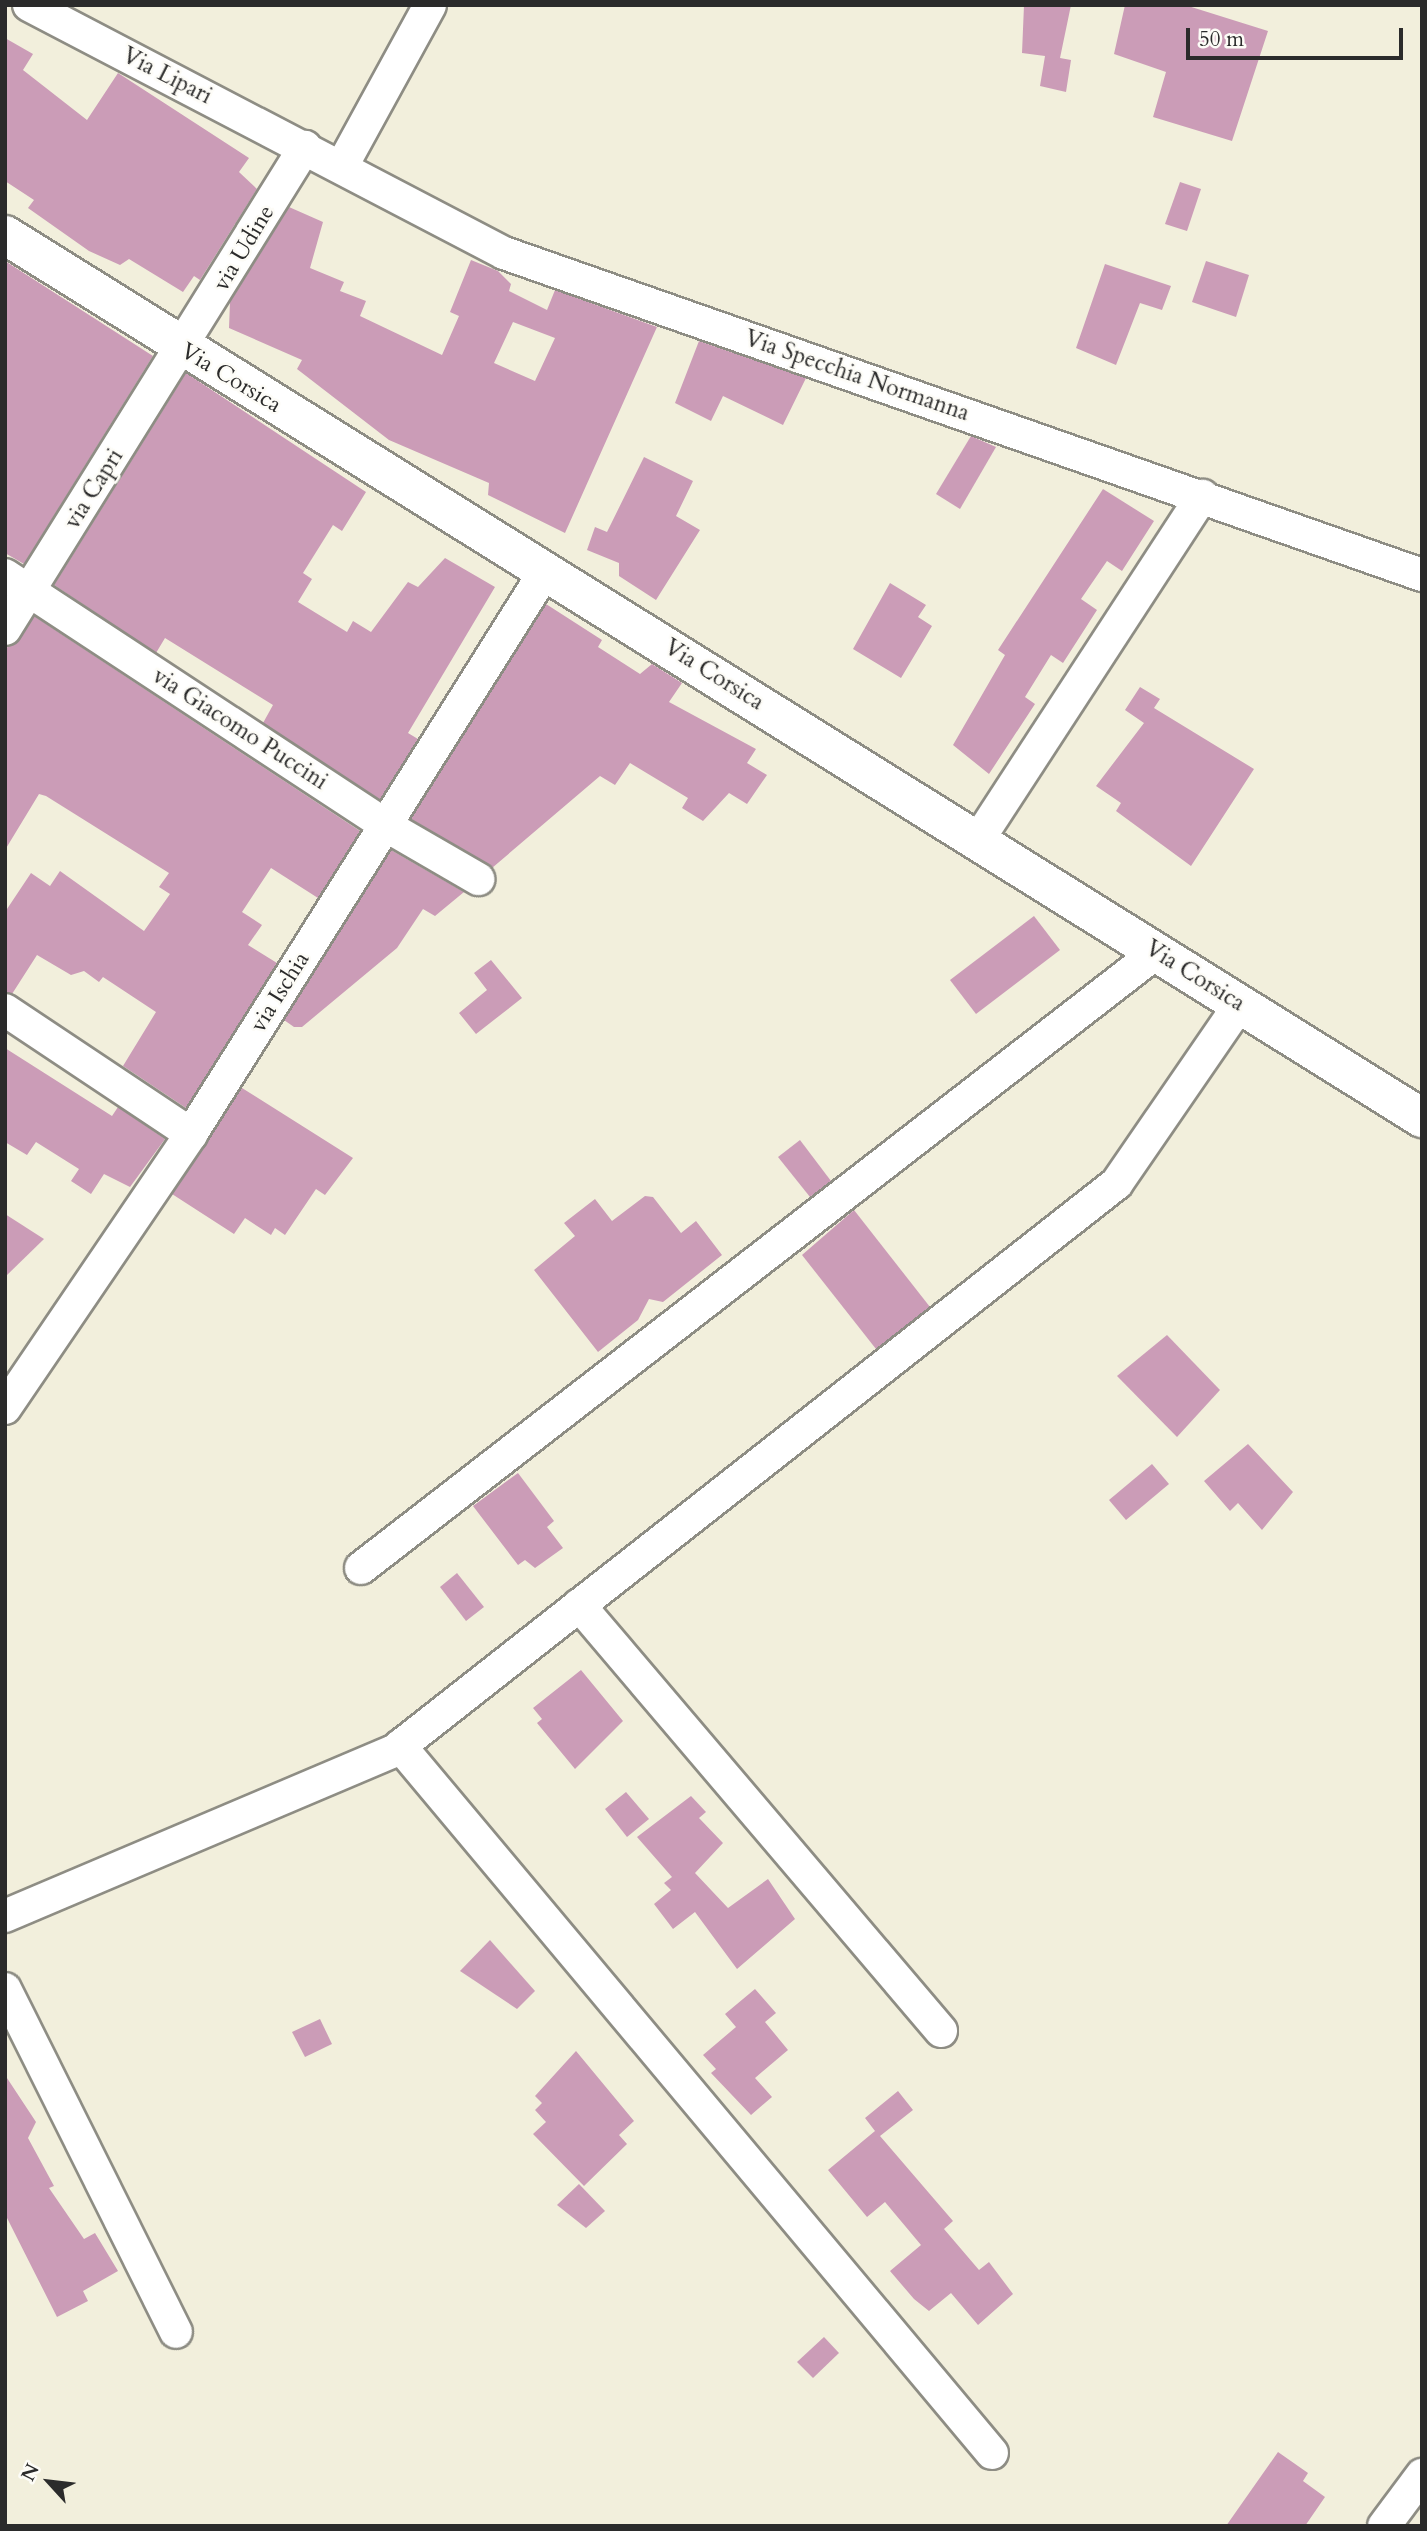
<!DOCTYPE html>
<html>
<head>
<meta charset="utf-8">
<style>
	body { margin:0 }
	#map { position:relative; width:1427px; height:2531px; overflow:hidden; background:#f2efdc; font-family:Cardo,serif }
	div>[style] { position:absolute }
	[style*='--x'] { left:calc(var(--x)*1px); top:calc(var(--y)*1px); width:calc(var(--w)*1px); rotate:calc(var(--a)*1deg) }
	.building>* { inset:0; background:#cb9cb7 }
	.roads { filter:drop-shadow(2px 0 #8e8d84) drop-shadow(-2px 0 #8e8d84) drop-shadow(0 2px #8e8d84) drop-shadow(0 -2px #8e8d84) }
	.street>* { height:32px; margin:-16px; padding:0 16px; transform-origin:16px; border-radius:16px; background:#fff }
	.secondary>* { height:38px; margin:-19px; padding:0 19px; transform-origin:19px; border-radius:19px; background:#fff }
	span { translate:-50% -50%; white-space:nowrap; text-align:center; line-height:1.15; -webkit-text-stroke:5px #fdfcf7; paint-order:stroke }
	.street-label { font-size:23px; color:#2b2b2b }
	.frame { position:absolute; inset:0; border:7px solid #2b2b2b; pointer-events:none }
	.north { position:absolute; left:14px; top:2447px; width:70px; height:70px; -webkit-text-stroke:5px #fdfcf7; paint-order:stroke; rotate:297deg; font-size:19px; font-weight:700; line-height:28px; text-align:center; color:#2b2b2b }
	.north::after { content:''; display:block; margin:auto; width:24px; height:32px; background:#2b2b2b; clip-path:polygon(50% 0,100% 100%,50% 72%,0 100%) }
	.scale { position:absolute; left:1186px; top:28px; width:217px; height:32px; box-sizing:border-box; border:4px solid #2b2b2b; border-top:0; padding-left:9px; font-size:21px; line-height:24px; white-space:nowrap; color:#2b2b2b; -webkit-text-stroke:5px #fdfcf7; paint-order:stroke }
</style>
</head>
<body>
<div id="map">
	<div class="building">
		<div style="clip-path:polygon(1024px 5px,1071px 5px,1060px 58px,1071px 60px,1066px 92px,1040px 86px,1045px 56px,1022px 53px)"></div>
		<div style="clip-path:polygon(1125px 5px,1185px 5px,1268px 31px,1232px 141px,1153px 117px,1166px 72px,1114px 54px)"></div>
		<div style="clip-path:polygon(5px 38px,33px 54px,23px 70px,87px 120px,118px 73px,249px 158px,239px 172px,257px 189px,200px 280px,194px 276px,183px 292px,129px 259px,120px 265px,89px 251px,28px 208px,34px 200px,5px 181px)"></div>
		<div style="clip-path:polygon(1180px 182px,1201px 189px,1187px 231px,1165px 224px)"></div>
		<div style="clip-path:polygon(evenodd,289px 207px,323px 222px,310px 268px,344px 282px,340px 291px,366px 301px,360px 316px,442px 355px,459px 316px,450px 312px,471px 260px,498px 271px,511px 284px,509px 291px,547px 310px,555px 290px,657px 327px,565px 533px,488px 495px,489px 483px,389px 440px,297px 369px,302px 360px,229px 328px,230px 302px,289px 207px,513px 322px,555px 338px,535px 381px,494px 363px,513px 322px)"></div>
		<div style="clip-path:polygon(5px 261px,153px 356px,24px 564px,5px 553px)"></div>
		<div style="clip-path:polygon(1206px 261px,1249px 275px,1236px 317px,1192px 302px)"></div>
		<div style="clip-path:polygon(1105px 264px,1171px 286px,1162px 310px,1140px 303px,1116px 365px,1076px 348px)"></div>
		<div style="clip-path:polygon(699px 341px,806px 378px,783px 425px,723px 396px,711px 421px,675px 403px)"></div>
		<div style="clip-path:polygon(186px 373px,366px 492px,342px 531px,333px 525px,303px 573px,312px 579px,298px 602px,347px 632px,353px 621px,371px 632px,408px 582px,418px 587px,445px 558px,495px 587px,408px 733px,418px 739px,380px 800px,263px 723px,273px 705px,165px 638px,156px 653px,54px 585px)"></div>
		<div style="clip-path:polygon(971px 436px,996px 447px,960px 509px,936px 494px)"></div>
		<div style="clip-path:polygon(644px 457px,693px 481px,676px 516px,700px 530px,656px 600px,619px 576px,619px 563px,587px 550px,595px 527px,607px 532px)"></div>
		<div style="clip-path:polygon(1103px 489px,1154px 521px,1122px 571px,1107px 561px,1081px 599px,1097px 610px,1063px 663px,1051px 655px,1025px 697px,1035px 704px,989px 774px,953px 745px,1005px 655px,998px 650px)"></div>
		<div style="clip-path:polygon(890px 583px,926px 605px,918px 617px,932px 626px,901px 678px,853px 649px)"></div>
		<div style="clip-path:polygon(546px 604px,602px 640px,598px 647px,640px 674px,652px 664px,682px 683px,669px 702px,756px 749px,747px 763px,767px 775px,747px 804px,729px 793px,703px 821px,682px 808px,688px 798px,630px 763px,615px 785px,600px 776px,492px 868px,411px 819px)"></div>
		<div style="clip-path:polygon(34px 616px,360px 831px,318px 898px,271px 868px,242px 912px,262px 925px,248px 945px,277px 963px,186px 1108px,123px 1066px,156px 1012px,103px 977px,99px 982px,84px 971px,71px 975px,37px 955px,12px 994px,5px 992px,5px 912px,31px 873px,50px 886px,60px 871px,144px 931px,170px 894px,159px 887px,169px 873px,46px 796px,39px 794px,5px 850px,5px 650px)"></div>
		<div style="clip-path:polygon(1140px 687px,1160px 699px,1154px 708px,1254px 769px,1191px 866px,1116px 811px,1121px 803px,1096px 786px,1144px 723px,1125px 710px)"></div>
		<div style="clip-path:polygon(391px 850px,464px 892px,435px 916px,423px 909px,397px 948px,302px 1027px,294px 1027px,284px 1020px)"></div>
		<div style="clip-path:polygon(1034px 916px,1060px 950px,976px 1014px,950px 980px)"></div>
		<div style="clip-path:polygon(491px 960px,522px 998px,476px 1034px,459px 1013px,487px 990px,474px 973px)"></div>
		<div style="clip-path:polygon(5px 1048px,112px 1116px,118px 1107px,165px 1139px,130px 1187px,104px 1174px,91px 1194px,71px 1181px,79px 1169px,36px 1142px,27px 1155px,5px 1142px)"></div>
		<div style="clip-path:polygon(242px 1088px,353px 1158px,325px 1195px,316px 1189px,285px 1235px,275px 1228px,271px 1235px,245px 1218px,234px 1234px,172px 1194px)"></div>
		<div style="clip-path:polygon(800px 1140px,831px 1181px,810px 1197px,778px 1157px)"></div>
		<div style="clip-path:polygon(645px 1196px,653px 1197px,681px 1233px,696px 1221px,722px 1255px,663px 1302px,649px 1299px,638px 1320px,598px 1352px,534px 1270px,575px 1236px,564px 1223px,595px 1199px,612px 1221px)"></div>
		<div style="clip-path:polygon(854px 1210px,930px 1307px,876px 1349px,802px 1255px)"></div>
		<div style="clip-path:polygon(5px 1214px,44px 1239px,5px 1277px)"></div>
		<div style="clip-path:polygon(1167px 1335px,1220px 1390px,1177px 1437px,1117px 1376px)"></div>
		<div style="clip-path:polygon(1248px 1444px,1293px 1492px,1262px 1530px,1238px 1503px,1230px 1511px,1204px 1481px)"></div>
		<div style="clip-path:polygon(1152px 1464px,1169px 1484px,1126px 1520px,1109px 1500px)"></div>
		<div style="clip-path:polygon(518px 1473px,554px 1521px,547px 1527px,563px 1548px,535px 1568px,525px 1560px,518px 1565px,473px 1506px)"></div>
		<div style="clip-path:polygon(457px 1573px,484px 1607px,466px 1621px,440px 1587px)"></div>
		<div style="clip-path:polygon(581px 1670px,623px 1721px,575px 1769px,537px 1723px,542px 1719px,533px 1708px)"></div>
		<div style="clip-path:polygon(626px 1792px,649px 1819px,627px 1837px,605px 1809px)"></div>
		<div style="clip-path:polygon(691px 1796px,706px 1812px,699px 1818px,723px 1843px,695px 1873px,728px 1908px,768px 1879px,795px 1919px,737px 1969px,695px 1912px,673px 1929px,654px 1904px,671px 1890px,664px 1883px,672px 1877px,637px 1837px)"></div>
		<div style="clip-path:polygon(490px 1940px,535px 1991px,517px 2009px,460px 1971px)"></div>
		<div style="clip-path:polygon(755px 1989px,776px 2013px,765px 2022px,788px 2050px,755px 2078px,772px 2097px,751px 2115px,711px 2073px,716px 2069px,703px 2055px,736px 2027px,725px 2014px)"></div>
		<div style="clip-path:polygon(320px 2019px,332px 2044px,305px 2057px,292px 2032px)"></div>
		<div style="clip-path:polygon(576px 2051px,634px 2121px,619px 2135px,627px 2144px,584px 2186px,533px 2134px,546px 2122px,535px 2110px,542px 2103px,535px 2096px)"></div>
		<div style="clip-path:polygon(5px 2075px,36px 2122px,28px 2138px,54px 2186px,49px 2188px,84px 2239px,95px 2233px,118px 2271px,83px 2291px,88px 2301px,57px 2317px,5px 2214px)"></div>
		<div style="clip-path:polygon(898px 2091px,913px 2110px,880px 2136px,953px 2221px,944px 2229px,979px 2270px,989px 2262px,1013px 2294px,978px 2325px,951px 2293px,929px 2311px,914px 2299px,890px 2271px,921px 2245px,885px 2202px,867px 2217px,828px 2170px,875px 2131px,865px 2118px)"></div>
		<div style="clip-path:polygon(579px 2184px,605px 2211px,586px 2228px,557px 2205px)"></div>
		<div style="clip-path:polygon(824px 2337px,839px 2353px,813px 2378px,797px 2362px)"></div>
		<div style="clip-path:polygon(1278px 2452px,1308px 2473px,1303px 2481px,1325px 2497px,1305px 2526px,1226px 2526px)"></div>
	</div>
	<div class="roads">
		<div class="street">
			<div style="--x:29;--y:5;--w:536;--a:27.57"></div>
			<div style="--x:504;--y:253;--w:973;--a:19.33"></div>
			<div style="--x:342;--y:166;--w:183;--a:-61.3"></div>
			<div style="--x:5;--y:575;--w:455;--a:33.3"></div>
			<div style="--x:385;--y:825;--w:108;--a:30.1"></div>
			<div style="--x:5;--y:629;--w:568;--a:-58.1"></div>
			<div style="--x:978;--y:840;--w:411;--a:-56.9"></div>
			<div style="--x:5;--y:1010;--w:224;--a:33.7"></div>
			<div style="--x:5;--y:1408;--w:331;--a:-55.8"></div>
			<div style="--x:191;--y:1134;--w:666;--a:-57.81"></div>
			<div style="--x:361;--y:1568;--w:1007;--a:-37.74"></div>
			<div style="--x:579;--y:1605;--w:559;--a:49.64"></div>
			<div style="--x:400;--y:1746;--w:922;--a:50.06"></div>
			<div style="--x:5;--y:1916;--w:423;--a:-23"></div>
			<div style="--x:394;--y:1751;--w:919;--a:-38.15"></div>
			<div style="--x:1117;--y:1183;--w:217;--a:-55.5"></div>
			<div style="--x:5;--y:1989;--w:383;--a:63.5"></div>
			<div style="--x:1384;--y:2526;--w:64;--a:-53.3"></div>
		</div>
		<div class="secondary">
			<div style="--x:5;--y:235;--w:1670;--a:31.93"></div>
		</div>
	</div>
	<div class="street-label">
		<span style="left:167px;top:76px;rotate:27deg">Via Lipari</span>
		<span style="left:244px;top:248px;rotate:-59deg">via Udine</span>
		<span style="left:857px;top:376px;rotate:19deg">Via Specchia Normanna</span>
		<span style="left:231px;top:378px;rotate:31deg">Via Corsica</span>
		<span style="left:94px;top:489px;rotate:-58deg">via Capri</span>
		<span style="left:714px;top:675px;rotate:32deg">Via Corsica</span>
		<span style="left:240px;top:729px;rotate:33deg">via Giacomo Puccini</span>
		<span style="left:1195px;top:976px;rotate:32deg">Via Corsica</span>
		<span style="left:280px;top:992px;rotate:-58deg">via Ischia</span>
	</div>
	<div class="frame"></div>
	<div class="north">N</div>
	<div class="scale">50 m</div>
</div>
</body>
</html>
